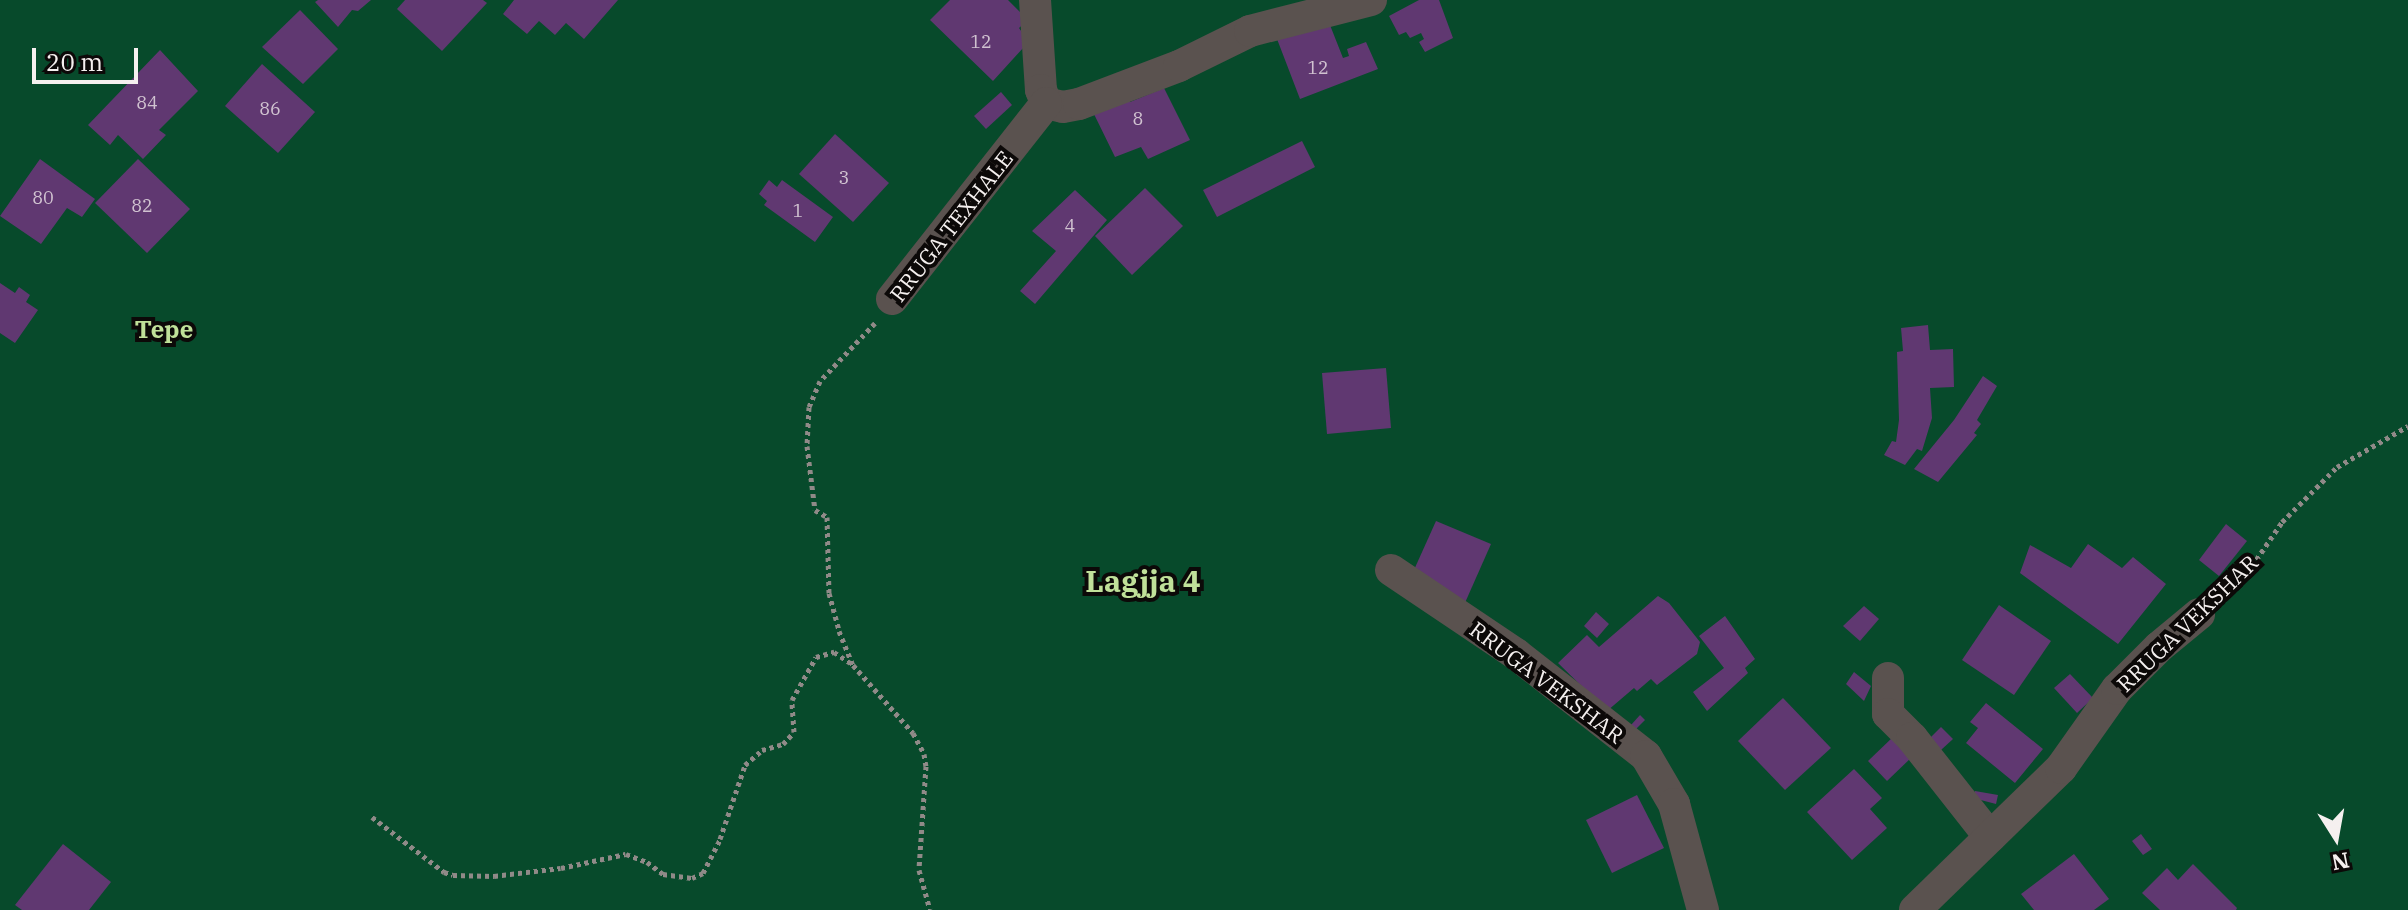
<!DOCTYPE html>
<html>
<head>
<meta charset="utf-8">
<style>
	body { margin:0 }
	#map { position:relative; width:2408px; height:910px; overflow:hidden; background:#251e1c; font-family:"IBM Plex Serif",serif }
	div>[style] { position:absolute }
	[style*='--x'] { left:calc(var(--x)*1px); top:calc(var(--y)*1px); width:calc(var(--w)*1px); rotate:calc(var(--a)*1deg) }
	.green>* { inset:0; background:#074a2b }
	.building>* { inset:0; background:#603871 }
	.path>* { height:5px; margin-top:-2.5px; transform-origin:0; background:repeating-linear-gradient(90deg,#908a88 0 4px,transparent 0 8px) }
	.minor>* { height:32px; margin:-16px; padding:0 16px; transform-origin:16px; border-radius:16px; background:#5a524f }
	span { translate:-50% -50%; white-space:nowrap; text-align:center; line-height:1.15; -webkit-text-stroke:8px #0c0908; paint-order:stroke }
	.number-label { font-size:18px; color:#d0c2d0 }
	.number-label span { -webkit-text-stroke-width:0 }
	.street-label { font-size:22px; color:#f5f0ef }
	.neighbourhood-label { font-size:24px; color:#c0e19a; font-weight:700 }
	.district-label { font-size:30px; color:#c0e19a; font-weight:700 }
	.north { position:absolute; left:2296px; top:798px; width:80px; height:80px; -webkit-text-stroke:6px #0c0908; paint-order:stroke; rotate:169deg; font-size:22px; font-weight:700; line-height:32px; text-align:center; color:#f5f0ef }
	.north::after { content:''; display:block; margin:auto; width:28px; height:36px; background:#f5f0ef; clip-path:polygon(50% 0,100% 100%,50% 72%,0 100%) }
	.scale { position:absolute; left:32px; top:48px; width:106px; height:36px; box-sizing:border-box; border:4px solid #f5f0ef; border-top:0; padding-left:10px; font-size:24px; line-height:28px; white-space:nowrap; color:#f5f0ef; -webkit-text-stroke:6px #0c0908; paint-order:stroke }
</style>
</head>
<body>
<div id="map">
	<div class="green">
		<div style="clip-path:polygon(0 0,2408px 0,2408px 910px,0 910px)"></div>
	</div>
	<div class="building">
		<div style="clip-path:polygon(318px 0,371px 0,358px 11px,352px 10px,338px 27px,315px 2px)"></div>
		<div style="clip-path:polygon(405px 0,483px 0,487px 3px,442px 51px,397px 9px)"></div>
		<div style="clip-path:polygon(514px 0,618px 0,584px 39px,566px 23px,555px 35px,539px 21px,527px 34px,503px 14px)"></div>
		<div style="clip-path:polygon(950px 0,1008px 0,1028px 20px,1019px 28px,1024px 35px,1024px 47px,993px 81px,930px 20px)"></div>
		<div style="clip-path:polygon(1419px 0,1439px 0,1453px 38px,1425px 52px,1419px 42px,1424px 39px,1421px 33px,1410px 38px,1406px 32px,1399px 35px,1389px 16px)"></div>
		<div style="clip-path:polygon(300px 10px,338px 49px,303px 84px,262px 47px)"></div>
		<div style="clip-path:polygon(1328px 20px,1343px 58px,1349px 56px,1347px 49px,1366px 42px,1378px 69px,1300px 99px,1277px 39px)"></div>
		<div style="clip-path:polygon(160px 50px,198px 91px,159px 130px,166px 135px,143px 159px,118px 135px,110px 145px,88px 125px)"></div>
		<div style="clip-path:polygon(262px 64px,315px 112px,278px 153px,225px 106px)"></div>
		<div style="clip-path:polygon(1164px 88px,1190px 140px,1148px 159px,1141px 147px,1115px 157px,1091px 108px,1128px 95px,1130px 102px)"></div>
		<div style="clip-path:polygon(1001px 92px,1012px 105px,986px 129px,974px 116px)"></div>
		<div style="clip-path:polygon(835px 134px,889px 183px,853px 222px,799px 174px)"></div>
		<div style="clip-path:polygon(1302px 141px,1315px 167px,1217px 217px,1203px 190px)"></div>
		<div style="clip-path:polygon(40px 159px,95px 199px,82px 217px,67px 208px,41px 244px,0 216px)"></div>
		<div style="clip-path:polygon(138px 159px,190px 209px,147px 253px,95px 203px)"></div>
		<div style="clip-path:polygon(769px 180px,777px 187px,782px 180px,833px 217px,815px 242px,764px 205px,767px 201px,759px 194px)"></div>
		<div style="clip-path:polygon(1145px 188px,1183px 226px,1132px 275px,1095px 236px)"></div>
		<div style="clip-path:polygon(1075px 190px,1107px 220px,1035px 304px,1020px 291px,1056px 251px,1032px 231px)"></div>
		<div style="clip-path:polygon(0 283px,15px 293px,19px 287px,30px 295px,26px 302px,38px 310px,15px 343px,0 333px)"></div>
		<div style="clip-path:polygon(1928px 325px,1930px 350px,1953px 349px,1954px 387px,1930px 388px,1932px 418px,1922px 451px,1917px 449px,1905px 465px,1884px 455px,1892px 441px,1896px 442px,1899px 420px,1897px 352px,1903px 351px,1901px 328px)"></div>
		<div style="clip-path:polygon(1386px 368px,1391px 428px,1327px 434px,1322px 373px)"></div>
		<div style="clip-path:polygon(1983px 376px,1997px 386px,1977px 420px,1981px 424px,1974px 433px,1977px 435px,1938px 482px,1914px 469px,1954px 420px)"></div>
		<div style="clip-path:polygon(1436px 521px,1491px 544px,1464px 605px,1409px 581px)"></div>
		<div style="clip-path:polygon(2226px 524px,2247px 541px,2219px 576px,2199px 560px)"></div>
		<div style="clip-path:polygon(2088px 544px,2122px 568px,2133px 557px,2166px 584px,2118px 644px,2020px 573px,2030px 545px,2071px 568px)"></div>
		<div style="clip-path:polygon(1658px 596px,1669px 603px,1700px 642px,1697px 654px,1657px 685px,1651px 679px,1637px 691px,1634px 688px,1607px 711px,1558px 663px,1587px 635px,1599px 647px)"></div>
		<div style="clip-path:polygon(1999px 605px,2051px 641px,2014px 695px,1962px 660px)"></div>
		<div style="clip-path:polygon(1864px 606px,1879px 619px,1860px 641px,1843px 626px)"></div>
		<div style="clip-path:polygon(1596px 612px,1609px 624px,1597px 638px,1584px 626px)"></div>
		<div style="clip-path:polygon(1725px 616px,1755px 659px,1745px 668px,1748px 673px,1707px 711px,1693px 692px,1724px 668px,1699px 636px)"></div>
		<div style="clip-path:polygon(1854px 672px,1871px 686px,1864px 701px,1846px 684px)"></div>
		<div style="clip-path:polygon(2070px 674px,2093px 698px,2077px 713px,2054px 688px)"></div>
		<div style="clip-path:polygon(1783px 698px,1831px 748px,1785px 790px,1738px 741px)"></div>
		<div style="clip-path:polygon(1986px 703px,2043px 749px,2015px 783px,1966px 743px,1978px 728px,1970px 722px)"></div>
		<div style="clip-path:polygon(1640px 715px,1645px 720px,1636px 729px,1631px 725px)"></div>
		<div style="clip-path:polygon(1941px 727px,1953px 739px,1941px 750px,1930px 738px)"></div>
		<div style="clip-path:polygon(1894px 736px,1913px 756px,1887px 781px,1868px 761px)"></div>
		<div style="clip-path:polygon(1854px 769px,1882px 798px,1870px 809px,1887px 828px,1852px 860px,1807px 812px)"></div>
		<div style="clip-path:polygon(1975px 791px,1998px 795px,1996px 804px,1973px 798px)"></div>
		<div style="clip-path:polygon(1637px 795px,1664px 848px,1612px 873px,1586px 820px)"></div>
		<div style="clip-path:polygon(2141px 834px,2152px 849px,2143px 855px,2132px 841px)"></div>
		<div style="clip-path:polygon(63px 844px,111px 882px,89px 910px,22px 910px,15px 905px)"></div>
		<div style="clip-path:polygon(2074px 854px,2109px 899px,2094px 910px,2034px 910px,2021px 894px)"></div>
		<div style="clip-path:polygon(2193px 864px,2237px 908px,2236px 910px,2160px 910px,2142px 893px,2167px 868px,2178px 880px)"></div>
	</div>
	<div class="path">
		<div style="--x:875;--y:323;--w:80;--a:133.5"></div>
		<div style="--x:820;--y:381;--w:28;--a:113"></div>
		<div style="--x:809;--y:407;--w:39;--a:93"></div>
		<div style="--x:807;--y:446;--w:64;--a:82.9"></div>
		<div style="--x:815;--y:510;--w:14;--a:30"></div>
		<div style="--x:827;--y:517;--w:76;--a:88.5"></div>
		<div style="--x:829;--y:593;--w:39;--a:75"></div>
		<div style="--x:839;--y:631;--w:37;--a:68"></div>
		<div style="--x:853;--y:665;--w:91;--a:48.6"></div>
		<div style="--x:913;--y:733;--w:24;--a:62"></div>
		<div style="--x:924;--y:754;--w:12;--a:81"></div>
		<div style="--x:926;--y:766;--w:104;--a:93.9"></div>
		<div style="--x:919;--y:870;--w:41;--a:74.6"></div>
		<div style="--x:2223;--y:594;--w:40;--a:-44"></div>
		<div style="--x:2252;--y:566;--w:53;--a:-55.7"></div>
		<div style="--x:2282;--y:522;--w:78;--a:-45"></div>
		<div style="--x:2337;--y:467;--w:82;--a:-30"></div>
		<div style="--x:372;--y:817;--w:91;--a:37.4"></div>
		<div style="--x:444;--y:872;--w:9;--a:18"></div>
		<div style="--x:453;--y:875;--w:41;--a:1.4"></div>
		<div style="--x:494;--y:876;--w:67;--a:-6.8"></div>
		<div style="--x:561;--y:868;--w:66;--a:-12.2"></div>
		<div style="--x:626;--y:854;--w:22;--a:21"></div>
		<div style="--x:647;--y:862;--w:20;--a:37"></div>
		<div style="--x:663;--y:874;--w:29;--a:8"></div>
		<div style="--x:692;--y:878;--w:12;--a:-24"></div>
		<div style="--x:703;--y:873;--w:38;--a:-63"></div>
		<div style="--x:720;--y:839;--w:78;--a:-71.3"></div>
		<div style="--x:745;--y:765;--w:23;--a:-41"></div>
		<div style="--x:762;--y:750;--w:22;--a:-16"></div>
		<div style="--x:783;--y:744;--w:16;--a:-47"></div>
		<div style="--x:794;--y:732;--w:32;--a:-94"></div>
		<div style="--x:792;--y:700;--w:49;--a:-60.8"></div>
		<div style="--x:816;--y:657;--w:19;--a:-16"></div>
		<div style="--x:834;--y:652;--w:22;--a:34"></div>
	</div>
	<div class="minor">
		<div style="--x:1035;--y:0;--w:90;--a:86.2"></div>
		<div style="--x:1041;--y:90;--w:14;--a:69"></div>
		<div style="--x:1046;--y:103;--w:17;--a:13"></div>
		<div style="--x:1063;--y:107;--w:16;--a:-11"></div>
		<div style="--x:1079;--y:104;--w:107;--a:-20.8"></div>
		<div style="--x:1179;--y:66;--w:79;--a:-26.2"></div>
		<div style="--x:1250;--y:31;--w:125;--a:-14.4"></div>
		<div style="--x:892;--y:299;--w:249;--a:-51.8"></div>
		<div style="--x:1391;--y:570;--w:151;--a:33.9"></div>
		<div style="--x:1516;--y:654;--w:165;--a:38.1"></div>
		<div style="--x:1646;--y:756;--w:56;--a:59.7"></div>
		<div style="--x:1674;--y:804;--w:110;--a:74.7"></div>
		<div style="--x:1888;--y:678;--w:36;--a:90"></div>
		<div style="--x:1888;--y:714;--w:34;--a:45"></div>
		<div style="--x:1912;--y:738;--w:126;--a:51.8"></div>
		<div style="--x:1915;--y:910;--w:204;--a:-44.2"></div>
		<div style="--x:2061;--y:768;--w:97;--a:-54.7"></div>
		<div style="--x:2117;--y:689;--w:59;--a:-45"></div>
		<div style="--x:2159;--y:647;--w:52;--a:-39.5"></div>
	</div>
	<div class="number-label">
		<span style="left:981px;top:42px">12</span>
		<span style="left:1318px;top:68px">12</span>
		<span style="left:147px;top:103px">84</span>
		<span style="left:270px;top:109px">86</span>
		<span style="left:1138px;top:119px">8</span>
		<span style="left:844px;top:178px">3</span>
		<span style="left:43px;top:198px">80</span>
		<span style="left:142px;top:206px">82</span>
		<span style="left:798px;top:211px">1</span>
		<span style="left:1070px;top:226px">4</span>
	</div>
	<div class="street-label">
		<span style="left:951px;top:226px;rotate:-52deg">RRUGA TEXHALE</span>
		<span style="left:2187px;top:623px;rotate:-44deg">RRUGA VEKSHAR</span>
		<span style="left:1547px;top:682px;rotate:37deg">RRUGA VEKSHAR</span>
	</div>
	<div class="neighbourhood-label">
		<span style="left:164px;top:330px">Tepe</span>
	</div>
	<div class="district-label">
		<span style="left:1143px;top:581px">Lagjja 4</span>
	</div>
	<div class="north">N</div>
	<div class="scale">20 m</div>
</div>
</body>
</html>
